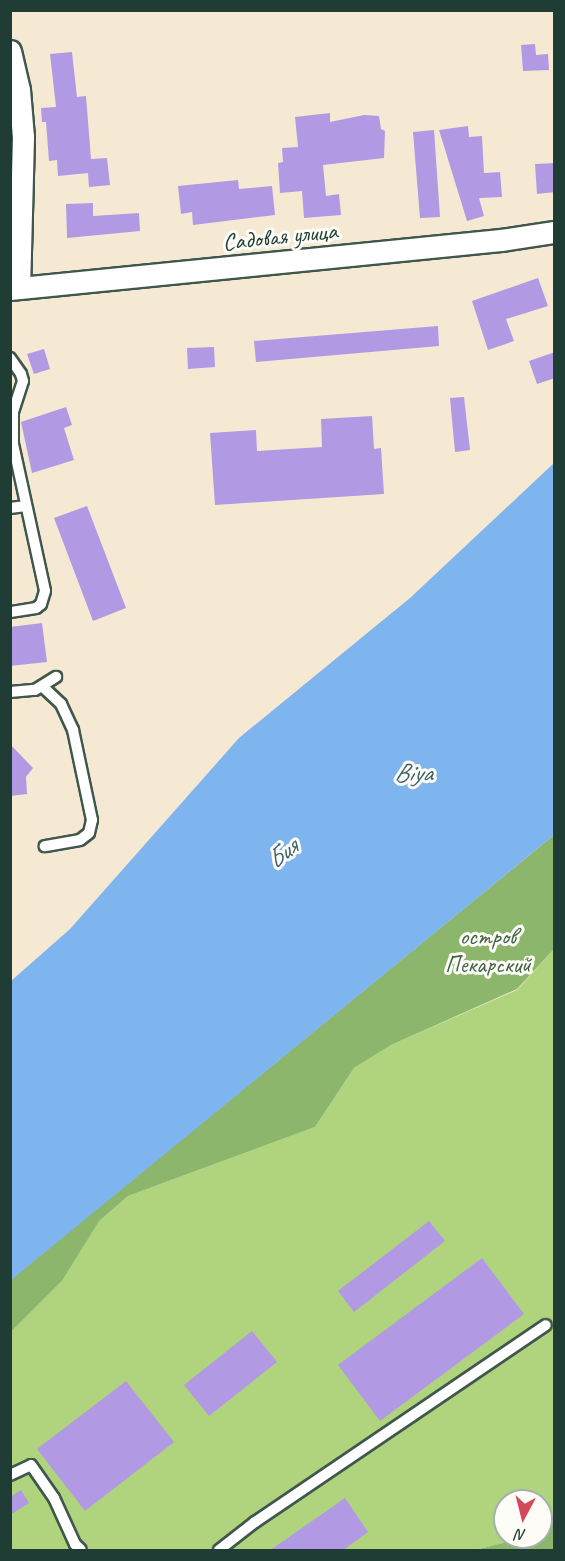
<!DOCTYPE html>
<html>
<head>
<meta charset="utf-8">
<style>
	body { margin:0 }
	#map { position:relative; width:565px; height:1561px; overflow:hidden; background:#f6e9d4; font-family:Caveat,sans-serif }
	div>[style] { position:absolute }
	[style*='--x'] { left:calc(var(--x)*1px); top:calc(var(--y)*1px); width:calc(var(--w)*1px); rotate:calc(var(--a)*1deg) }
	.green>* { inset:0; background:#b0d47d }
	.forest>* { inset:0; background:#8cb66c }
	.water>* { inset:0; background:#7fb5ee }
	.building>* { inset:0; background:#b199e3 }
	.roads { filter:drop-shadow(2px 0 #3f574c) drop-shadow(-2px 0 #3f574c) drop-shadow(0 2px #3f574c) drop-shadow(0 -2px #3f574c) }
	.lane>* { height:10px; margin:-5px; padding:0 5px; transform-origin:5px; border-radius:5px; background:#fff }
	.street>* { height:21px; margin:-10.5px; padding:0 10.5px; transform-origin:10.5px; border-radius:10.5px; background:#fff }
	span { translate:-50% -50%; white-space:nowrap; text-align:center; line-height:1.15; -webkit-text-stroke:6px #fdfcf7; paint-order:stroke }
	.street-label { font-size:24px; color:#1f3d34 }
	.park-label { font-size:24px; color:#436346 }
	.water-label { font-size:26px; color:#3c616c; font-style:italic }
	.frame { position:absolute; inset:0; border:12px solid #1f3d34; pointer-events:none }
	.north { position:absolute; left:493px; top:1489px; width:60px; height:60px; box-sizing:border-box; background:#fdfcf7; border:2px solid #a4b0a9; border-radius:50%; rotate:187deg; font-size:16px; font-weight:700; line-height:24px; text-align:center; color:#1f3d34 }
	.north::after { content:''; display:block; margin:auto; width:21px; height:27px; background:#d1495b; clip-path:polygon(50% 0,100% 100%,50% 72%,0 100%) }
</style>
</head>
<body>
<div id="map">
	<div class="green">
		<div style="clip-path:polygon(554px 949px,554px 1518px,545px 1531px,541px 1532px,541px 1501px,505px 1501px,505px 1537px,527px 1537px,475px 1550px,11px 1550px,11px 1332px,62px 1281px,99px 1220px,128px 1196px,315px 1127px,354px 1068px,391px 1045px,517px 990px)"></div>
	</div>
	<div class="forest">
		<div style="clip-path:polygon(554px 835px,554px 949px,517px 989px,391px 1045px,354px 1068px,315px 1127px,128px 1196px,99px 1221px,62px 1281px,11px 1332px,10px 1280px)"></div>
		<div style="clip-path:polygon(554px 1518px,554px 1550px,475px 1550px,527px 1537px,541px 1537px,541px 1532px)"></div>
	</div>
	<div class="water">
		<div style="clip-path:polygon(554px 463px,554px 835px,11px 1280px,11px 981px,70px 929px,239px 738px,410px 598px)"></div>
	</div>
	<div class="building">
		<div style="clip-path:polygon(535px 44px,536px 55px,548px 54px,549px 70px,523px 71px,521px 45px)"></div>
		<div style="clip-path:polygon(72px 52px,77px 97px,86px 96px,91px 159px,107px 158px,110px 185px,89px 187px,88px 173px,58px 176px,57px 160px,49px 161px,46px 122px,42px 122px,41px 108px,56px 107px,50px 54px)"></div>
		<div style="clip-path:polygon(330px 113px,330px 122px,364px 115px,379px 116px,381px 129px,385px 131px,384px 158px,323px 165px,326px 196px,339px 194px,341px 215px,304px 218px,302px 191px,280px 193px,278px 163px,283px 162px,282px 148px,298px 147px,295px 117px)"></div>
		<div style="clip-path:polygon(468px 126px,469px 137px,482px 136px,484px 173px,500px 172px,502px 197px,479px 198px,484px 216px,467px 221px,439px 130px)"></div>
		<div style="clip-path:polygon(434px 130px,440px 217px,420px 218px,413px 132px)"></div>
		<div style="clip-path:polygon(555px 163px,555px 192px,537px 194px,535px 164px)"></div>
		<div style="clip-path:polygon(238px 180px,239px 189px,272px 186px,275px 215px,193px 225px,192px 212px,181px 214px,178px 186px)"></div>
		<div style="clip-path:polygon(93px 203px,93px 216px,139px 213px,140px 231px,67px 238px,66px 204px)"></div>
		<div style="clip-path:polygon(538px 278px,548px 306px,506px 319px,514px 341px,488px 350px,472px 301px)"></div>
		<div style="clip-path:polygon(438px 326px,439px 346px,256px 362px,254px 341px)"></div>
		<div style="clip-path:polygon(214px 347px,215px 367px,188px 369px,187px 348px)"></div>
		<div style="clip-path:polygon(44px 349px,50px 369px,34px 374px,27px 354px)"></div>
		<div style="clip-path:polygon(555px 352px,555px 378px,537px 384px,529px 361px)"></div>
		<div style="clip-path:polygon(464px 397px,470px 450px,455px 452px,450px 398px)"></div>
		<div style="clip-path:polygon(66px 407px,72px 425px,64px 428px,74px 460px,32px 473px,21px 422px)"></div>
		<div style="clip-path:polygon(372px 416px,374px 449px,381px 448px,384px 494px,215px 505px,210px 433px,256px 430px,257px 451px,322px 447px,321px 419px)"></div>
		<div style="clip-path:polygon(87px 506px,126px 608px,93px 621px,54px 518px)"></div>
		<div style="clip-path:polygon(42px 623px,47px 662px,10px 666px,10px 627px)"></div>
		<div style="clip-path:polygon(10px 744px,33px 768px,26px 777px,27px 794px,10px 796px)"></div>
		<div style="clip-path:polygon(429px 1221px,445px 1241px,354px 1312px,338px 1291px)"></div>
		<div style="clip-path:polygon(482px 1258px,524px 1314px,380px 1421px,338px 1365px)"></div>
		<div style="clip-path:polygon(252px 1331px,277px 1362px,209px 1416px,184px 1385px)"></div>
		<div style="clip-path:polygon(126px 1381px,174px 1442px,85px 1511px,37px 1449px)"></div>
		<div style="clip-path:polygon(21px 1490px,29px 1503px,10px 1515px,10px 1497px)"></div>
		<div style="clip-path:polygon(345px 1498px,368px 1532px,342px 1551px,269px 1551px)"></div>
	</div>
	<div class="roads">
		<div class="lane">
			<div style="--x:10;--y:358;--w:19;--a:55"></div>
			<div style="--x:21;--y:374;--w:7;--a:74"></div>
			<div style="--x:23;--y:381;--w:33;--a:108"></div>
			<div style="--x:13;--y:412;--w:32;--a:90"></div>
			<div style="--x:10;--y:443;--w:3;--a:18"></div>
			<div style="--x:13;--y:444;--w:150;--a:77.7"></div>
			<div style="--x:45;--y:591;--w:14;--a:107"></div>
			<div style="--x:41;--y:604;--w:6;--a:141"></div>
			<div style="--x:36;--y:608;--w:26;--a:171"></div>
			<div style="--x:10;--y:508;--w:16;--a:-7"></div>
			<div style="--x:43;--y:687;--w:25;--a:43"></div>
			<div style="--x:61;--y:704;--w:29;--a:65"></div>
			<div style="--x:73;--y:730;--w:92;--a:78.1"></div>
			<div style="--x:92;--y:820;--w:13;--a:103"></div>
			<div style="--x:89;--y:833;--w:11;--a:142"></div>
			<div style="--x:80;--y:840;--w:36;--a:170"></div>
			<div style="--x:10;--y:692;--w:25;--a:-5"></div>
			<div style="--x:35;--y:690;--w:25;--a:-32"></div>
			<div style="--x:10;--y:1475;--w:23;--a:-25"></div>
			<div style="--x:31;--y:1465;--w:40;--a:55.1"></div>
			<div style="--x:54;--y:1498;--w:51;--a:65.5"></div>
			<div style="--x:75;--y:1544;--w:8;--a:45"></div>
			<div style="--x:219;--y:1550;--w:46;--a:-37.9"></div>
			<div style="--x:255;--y:1522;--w:351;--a:-34.1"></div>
		</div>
		<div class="street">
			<div style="--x:10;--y:51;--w:40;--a:77"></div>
			<div style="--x:19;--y:90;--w:47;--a:85.1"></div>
			<div style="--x:23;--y:137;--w:151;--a:91.5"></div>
			<div style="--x:10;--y:289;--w:493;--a:-5.7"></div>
			<div style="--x:501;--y:240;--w:54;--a:-8.6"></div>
		</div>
	</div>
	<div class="street-label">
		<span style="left:280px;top:237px;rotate:-6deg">Садовая улица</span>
	</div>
	<div class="park-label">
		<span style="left:488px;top:951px">остров<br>Пекарский</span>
	</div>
	<div class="water-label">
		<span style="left:413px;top:773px">Biya</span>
		<span style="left:282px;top:854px;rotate:-39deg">Бия</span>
	</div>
	<div class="frame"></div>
	<div class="north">N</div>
</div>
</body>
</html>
